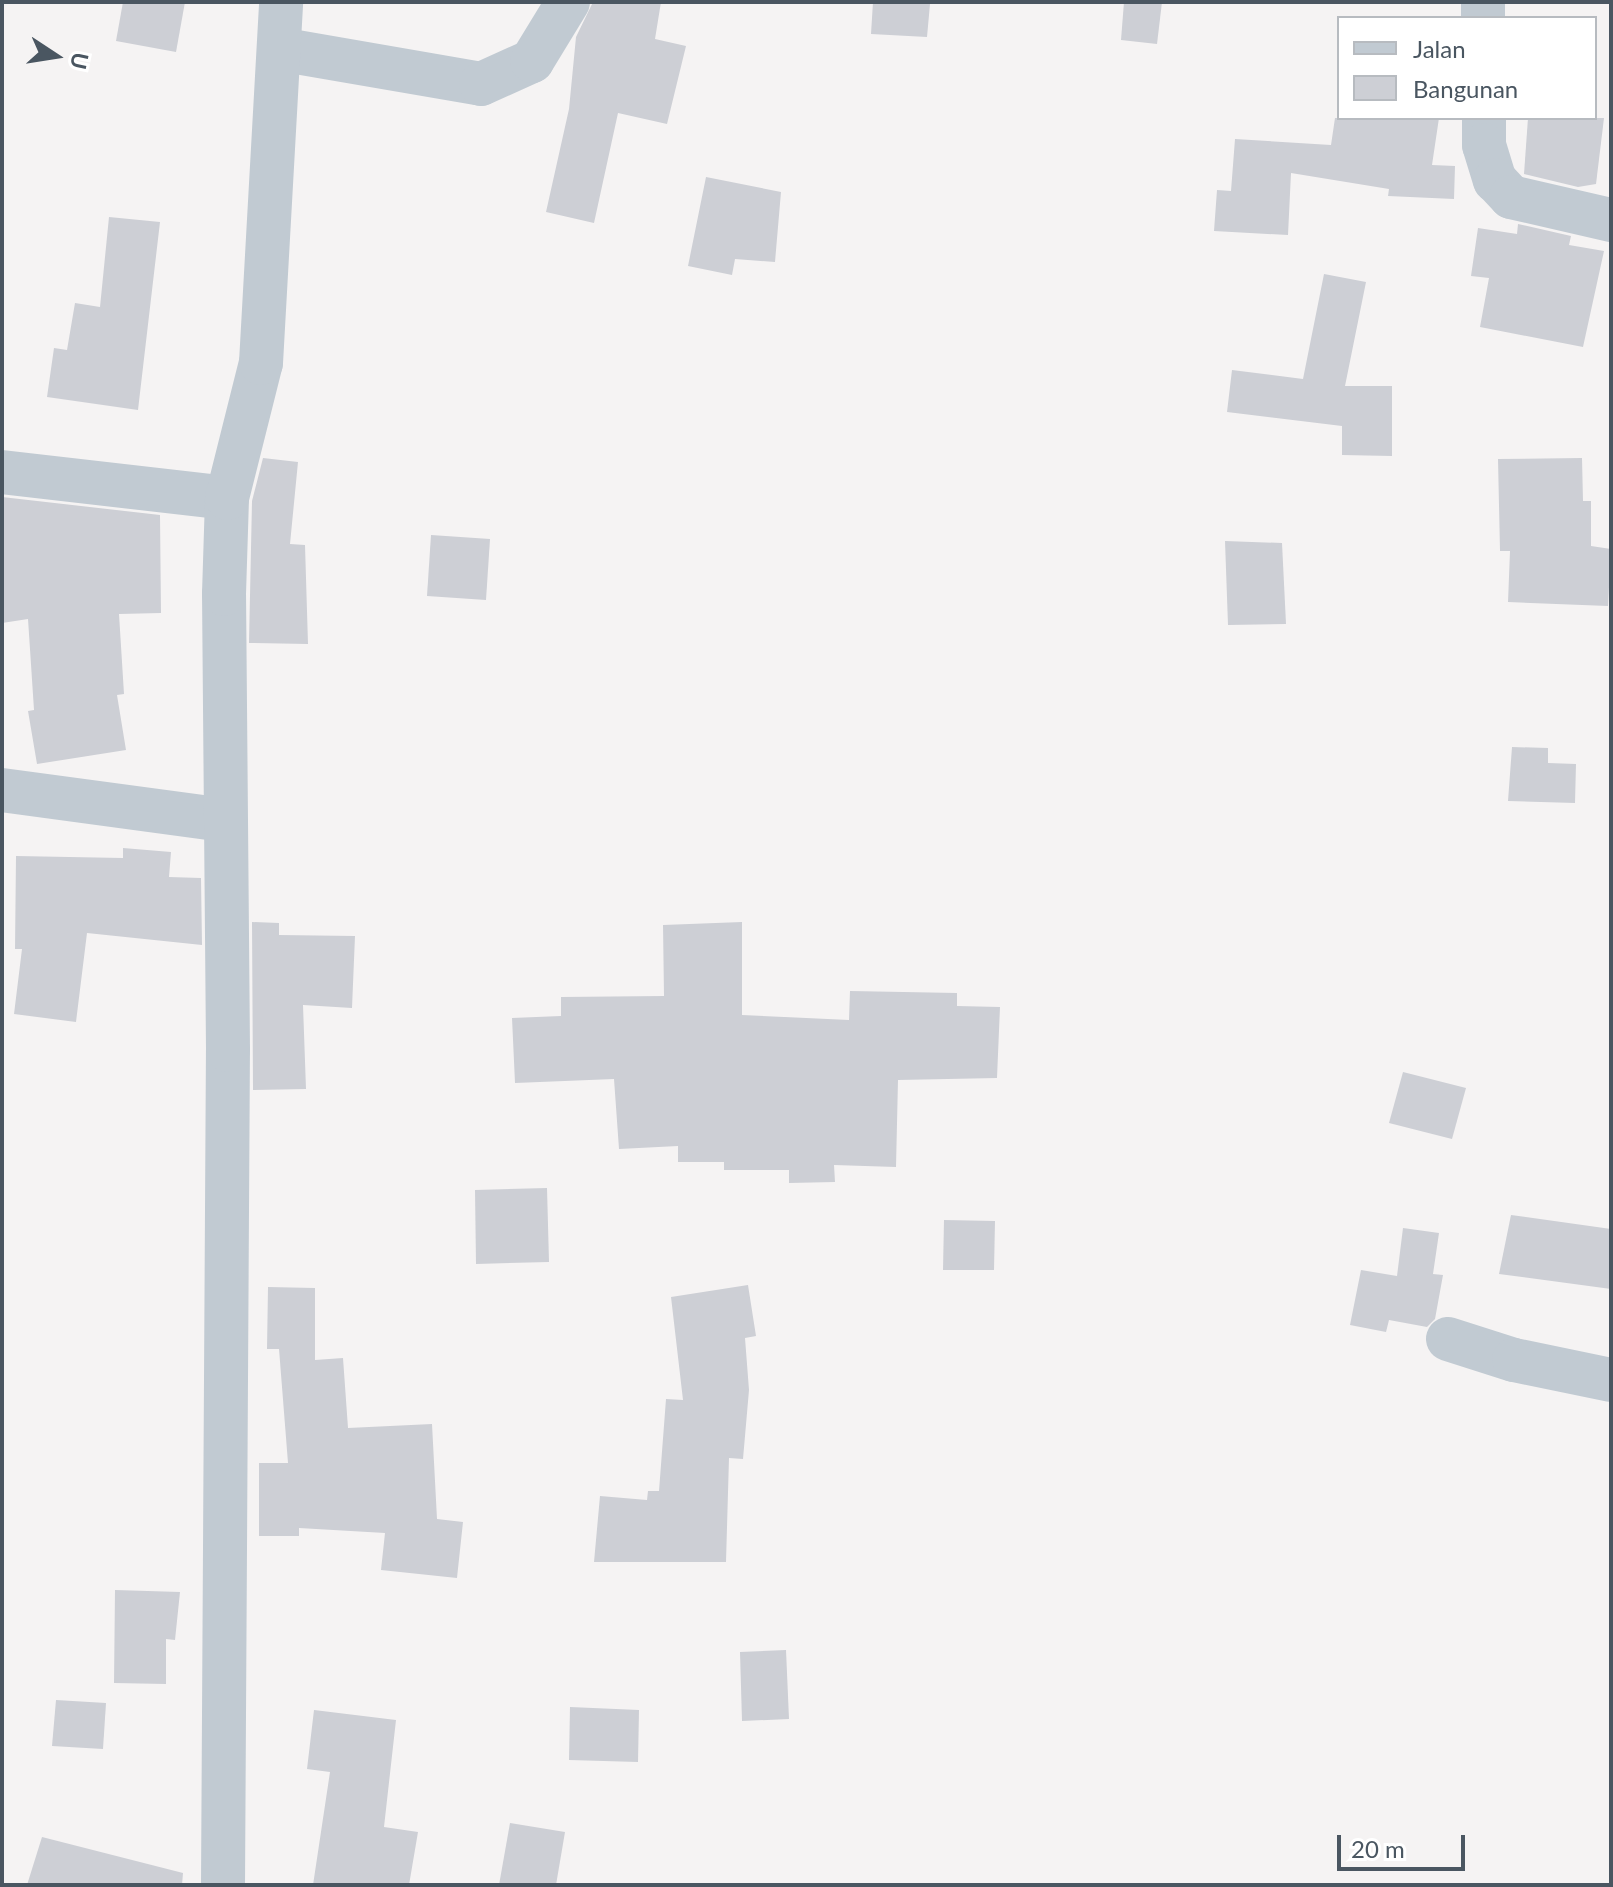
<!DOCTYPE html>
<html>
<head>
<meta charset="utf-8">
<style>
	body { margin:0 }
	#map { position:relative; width:1613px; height:1887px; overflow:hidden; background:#f5f3f3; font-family:Lato,sans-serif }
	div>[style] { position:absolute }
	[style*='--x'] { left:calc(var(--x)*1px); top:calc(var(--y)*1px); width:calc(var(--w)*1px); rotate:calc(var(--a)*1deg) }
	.building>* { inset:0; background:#cdcfd5 }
	.street>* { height:44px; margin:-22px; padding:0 22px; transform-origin:22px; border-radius:22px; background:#c1cad2 }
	span { translate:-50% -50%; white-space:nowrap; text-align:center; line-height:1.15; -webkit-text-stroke:7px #fff; paint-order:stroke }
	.frame { position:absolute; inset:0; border:4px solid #4a5661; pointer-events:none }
	.legend { position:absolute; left:1337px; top:16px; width:260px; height:104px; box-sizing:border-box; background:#fff; border:2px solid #b7bbc0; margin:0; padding:10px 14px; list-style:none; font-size:24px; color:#4a5661 }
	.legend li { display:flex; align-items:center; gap:16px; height:40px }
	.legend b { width:40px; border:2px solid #b7bbc0 }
	.north { position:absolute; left:16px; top:16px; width:80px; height:80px; -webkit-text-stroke:6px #fff; paint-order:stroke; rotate:102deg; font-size:22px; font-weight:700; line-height:32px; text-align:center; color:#4a5661 }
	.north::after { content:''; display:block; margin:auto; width:28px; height:36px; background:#4a5661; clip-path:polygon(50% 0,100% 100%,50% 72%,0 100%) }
	.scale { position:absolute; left:1337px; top:1835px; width:128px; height:36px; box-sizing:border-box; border:4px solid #4a5661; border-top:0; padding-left:10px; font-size:24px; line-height:28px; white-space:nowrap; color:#4a5661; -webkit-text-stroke:6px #fff; paint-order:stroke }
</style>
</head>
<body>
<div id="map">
	<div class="building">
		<div style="clip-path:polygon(123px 2px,185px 2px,176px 52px,116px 41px)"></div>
		<div style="clip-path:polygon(593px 2px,661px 2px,655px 39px,686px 46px,667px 124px,618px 113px,594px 223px,546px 212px,569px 109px,576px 37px)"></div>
		<div style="clip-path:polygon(873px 2px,930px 4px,927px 37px,871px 34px)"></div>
		<div style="clip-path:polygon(1124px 2px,1162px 2px,1157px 44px,1121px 40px)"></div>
		<div style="clip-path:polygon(1335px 118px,1439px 118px,1432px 165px,1455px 166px,1454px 199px,1388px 196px,1389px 189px,1291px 173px,1288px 235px,1214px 231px,1217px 190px,1231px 191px,1235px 139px,1331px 145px)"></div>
		<div style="clip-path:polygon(1528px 118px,1604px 118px,1596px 184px,1578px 187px,1524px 174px)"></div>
		<div style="clip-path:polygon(706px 177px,781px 192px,775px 262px,735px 259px,732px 275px,688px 266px)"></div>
		<div style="clip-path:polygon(109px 217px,160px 222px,138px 410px,47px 397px,54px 348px,67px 350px,75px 303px,100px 307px)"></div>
		<div style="clip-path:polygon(1518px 224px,1571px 236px,1569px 245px,1604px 251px,1583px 347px,1480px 327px,1489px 278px,1471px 276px,1478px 228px,1517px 234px)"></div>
		<div style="clip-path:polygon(1324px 274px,1366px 282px,1345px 386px,1392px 386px,1392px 456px,1342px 455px,1342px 426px,1227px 412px,1232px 370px,1303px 379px)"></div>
		<div style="clip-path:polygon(263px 458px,298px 462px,290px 544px,305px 545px,308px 644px,249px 643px,252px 501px)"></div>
		<div style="clip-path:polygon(1582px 458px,1583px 501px,1591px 501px,1591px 546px,1611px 549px,1608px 606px,1508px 602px,1510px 551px,1500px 551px,1498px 459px)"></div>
		<div style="clip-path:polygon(2px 497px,160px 515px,161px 613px,119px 614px,124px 694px,117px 695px,126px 750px,37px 764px,28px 711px,34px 710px,28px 619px,2px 623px)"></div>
		<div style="clip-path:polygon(431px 535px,490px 539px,486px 600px,427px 596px)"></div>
		<div style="clip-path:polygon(1225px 541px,1282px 543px,1286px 624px,1228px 625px)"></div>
		<div style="clip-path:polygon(1512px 747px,1548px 748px,1548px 763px,1576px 764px,1575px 803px,1508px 801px)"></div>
		<div style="clip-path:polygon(123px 848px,171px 852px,169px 877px,201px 878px,202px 945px,87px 933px,76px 1022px,14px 1014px,22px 949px,15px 949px,16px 856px,123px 858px)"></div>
		<div style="clip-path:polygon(252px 922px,279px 923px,279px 935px,355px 936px,352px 1008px,303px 1005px,306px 1089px,253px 1090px)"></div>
		<div style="clip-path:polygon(742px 922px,742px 1015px,849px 1020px,850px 991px,957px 993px,957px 1006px,1000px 1007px,997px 1078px,898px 1080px,896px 1167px,834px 1165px,835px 1182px,789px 1183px,789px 1170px,724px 1170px,724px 1162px,678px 1162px,678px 1146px,619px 1149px,614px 1079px,515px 1083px,512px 1018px,561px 1016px,561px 997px,664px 996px,663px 925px)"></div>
		<div style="clip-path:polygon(1403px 1072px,1466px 1088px,1452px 1139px,1389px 1123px)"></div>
		<div style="clip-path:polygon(547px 1188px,549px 1262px,476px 1264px,475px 1190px)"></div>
		<div style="clip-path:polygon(1511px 1215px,1611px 1229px,1611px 1289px,1499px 1274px)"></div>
		<div style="clip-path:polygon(944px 1220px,995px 1221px,994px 1270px,943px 1270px)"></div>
		<div style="clip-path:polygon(1403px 1228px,1439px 1233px,1433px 1274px,1443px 1275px,1435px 1319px,1427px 1327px,1389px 1320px,1386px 1332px,1350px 1325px,1361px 1270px,1397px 1276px)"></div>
		<div style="clip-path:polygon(748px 1285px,756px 1336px,745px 1338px,749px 1390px,743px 1459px,729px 1458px,726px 1562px,594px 1562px,600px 1496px,647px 1500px,648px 1491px,659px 1491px,666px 1399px,683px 1400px,671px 1297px)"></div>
		<div style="clip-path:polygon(268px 1287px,315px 1288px,315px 1360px,343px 1358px,348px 1428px,432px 1424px,437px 1519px,463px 1522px,457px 1578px,381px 1570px,385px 1533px,299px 1528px,299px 1536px,259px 1536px,259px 1463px,288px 1463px,279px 1349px,267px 1349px)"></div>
		<div style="clip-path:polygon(115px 1590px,180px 1592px,175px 1640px,166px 1639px,166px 1684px,114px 1683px)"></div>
		<div style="clip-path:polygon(786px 1650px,789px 1719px,742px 1721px,740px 1652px)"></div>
		<div style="clip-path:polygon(56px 1700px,106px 1703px,103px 1749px,52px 1746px)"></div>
		<div style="clip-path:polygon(570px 1707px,639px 1710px,638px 1762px,569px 1760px)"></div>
		<div style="clip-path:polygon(314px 1710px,396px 1720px,384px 1827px,418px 1832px,409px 1885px,313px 1885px,330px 1772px,307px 1769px)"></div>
		<div style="clip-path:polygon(510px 1823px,565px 1832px,556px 1885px,499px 1885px)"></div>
		<div style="clip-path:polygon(42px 1837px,183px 1873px,182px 1885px,27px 1885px)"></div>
	</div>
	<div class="street">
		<div style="--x:1483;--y:2;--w:16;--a:90"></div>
		<div style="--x:279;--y:49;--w:205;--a:9.8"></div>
		<div style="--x:481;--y:84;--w:56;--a:-24.3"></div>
		<div style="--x:532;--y:61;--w:69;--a:-58.6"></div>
		<div style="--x:1484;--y:118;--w:27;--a:90"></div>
		<div style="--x:1484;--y:145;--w:37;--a:73"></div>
		<div style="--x:1495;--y:180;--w:23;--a:47"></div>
		<div style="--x:1511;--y:197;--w:103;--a:13"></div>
		<div style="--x:2;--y:472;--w:226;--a:6.6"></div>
		<div style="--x:2;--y:790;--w:225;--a:7.7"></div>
		<div style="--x:1448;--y:1339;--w:69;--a:17.7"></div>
		<div style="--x:1514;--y:1360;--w:99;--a:11.7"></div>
		<div style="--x:223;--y:1885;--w:835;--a:-89.66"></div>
		<div style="--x:228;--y:1050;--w:456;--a:-90.5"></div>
		<div style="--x:224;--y:594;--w:96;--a:-88.2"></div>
		<div style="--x:227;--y:498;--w:139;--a:-75.9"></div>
		<div style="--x:261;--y:363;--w:362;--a:-86.8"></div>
	</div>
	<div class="frame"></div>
	<ul class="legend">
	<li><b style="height:10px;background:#c1cad2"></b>Jalan</li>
	<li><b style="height:22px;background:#cdcfd5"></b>Bangunan</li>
	</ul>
	<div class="north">U</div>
	<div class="scale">20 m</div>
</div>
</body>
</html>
